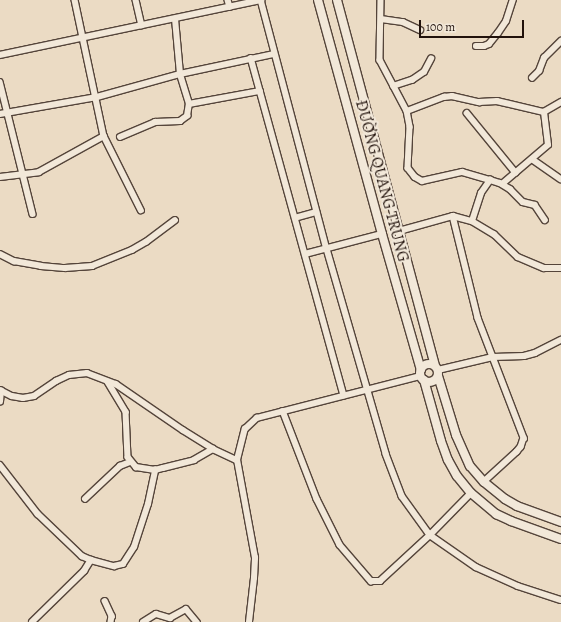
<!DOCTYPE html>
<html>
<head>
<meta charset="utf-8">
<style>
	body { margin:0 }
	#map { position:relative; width:561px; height:622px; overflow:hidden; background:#ebdbc4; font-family:Alegreya,serif }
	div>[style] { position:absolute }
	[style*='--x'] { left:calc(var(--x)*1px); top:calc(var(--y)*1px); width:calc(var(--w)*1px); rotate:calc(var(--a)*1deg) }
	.roads { filter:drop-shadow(1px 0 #54443a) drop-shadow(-1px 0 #54443a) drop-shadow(0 1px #54443a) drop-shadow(0 -1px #54443a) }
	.minor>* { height:5.5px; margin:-2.75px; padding:0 2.75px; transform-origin:2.75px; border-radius:2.75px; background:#f2e8d9 }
	.secondary>* { height:8px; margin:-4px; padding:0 4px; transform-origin:4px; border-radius:4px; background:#f2e8d9 }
	.secondary>.ring { margin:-4px; padding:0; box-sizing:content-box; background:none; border:8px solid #f2e8d9; border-radius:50% }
	span { translate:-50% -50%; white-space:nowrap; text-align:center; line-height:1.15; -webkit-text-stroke:4px #f2e8d9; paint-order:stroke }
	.street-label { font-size:16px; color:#21120c }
	.scale { position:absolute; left:419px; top:20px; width:105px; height:18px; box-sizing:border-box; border:2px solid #21120c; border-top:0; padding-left:5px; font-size:12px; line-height:14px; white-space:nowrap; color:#21120c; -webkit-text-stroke:3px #f2e8d9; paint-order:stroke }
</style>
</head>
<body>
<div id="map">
	<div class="roads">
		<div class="minor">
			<div style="--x:75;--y:0;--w:139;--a:78"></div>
			<div style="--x:104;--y:136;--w:83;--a:63.4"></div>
			<div style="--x:136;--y:0;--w:26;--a:77"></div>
			<div style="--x:228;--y:0;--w:7;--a:74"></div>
			<div style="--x:261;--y:0;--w:258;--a:75.2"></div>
			<div style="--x:327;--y:249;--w:213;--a:73.9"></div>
			<div style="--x:386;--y:454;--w:45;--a:69.1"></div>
			<div style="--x:402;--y:496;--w:48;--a:54.3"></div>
			<div style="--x:430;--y:535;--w:56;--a:34.8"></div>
			<div style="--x:476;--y:567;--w:46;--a:24.3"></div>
			<div style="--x:518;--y:586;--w:45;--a:18"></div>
			<div style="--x:381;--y:0;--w:60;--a:91"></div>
			<div style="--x:380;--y:60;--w:58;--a:62.1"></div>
			<div style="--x:407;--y:111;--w:16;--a:79"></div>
			<div style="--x:410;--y:127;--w:41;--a:92.8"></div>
			<div style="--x:408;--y:168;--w:11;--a:52"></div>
			<div style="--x:415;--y:177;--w:8;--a:30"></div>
			<div style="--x:422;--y:181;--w:41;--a:-12.7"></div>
			<div style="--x:462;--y:172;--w:29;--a:16"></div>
			<div style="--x:381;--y:19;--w:22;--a:8"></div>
			<div style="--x:403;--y:22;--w:19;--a:25"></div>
			<div style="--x:476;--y:46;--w:8;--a:0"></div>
			<div style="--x:484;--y:46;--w:5;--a:-22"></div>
			<div style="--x:489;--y:44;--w:14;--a:-51"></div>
			<div style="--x:498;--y:33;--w:14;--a:-56"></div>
			<div style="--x:506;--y:21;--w:22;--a:-72"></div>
			<div style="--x:0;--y:55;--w:267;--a:-11.9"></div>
			<div style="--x:251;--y:58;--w:350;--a:74.6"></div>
			<div style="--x:532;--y:78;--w:10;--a:-45"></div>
			<div style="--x:539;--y:71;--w:14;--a:-69"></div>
			<div style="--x:544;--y:58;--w:24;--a:-45"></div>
			<div style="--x:0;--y:82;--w:136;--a:76"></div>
			<div style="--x:393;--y:86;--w:20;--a:-18"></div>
			<div style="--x:412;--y:80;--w:14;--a:-34"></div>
			<div style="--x:424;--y:72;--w:15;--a:-62"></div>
			<div style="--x:189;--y:104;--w:72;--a:-10.4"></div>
			<div style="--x:407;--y:111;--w:40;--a:-21"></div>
			<div style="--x:444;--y:97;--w:8;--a:-7"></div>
			<div style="--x:452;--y:96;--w:28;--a:13"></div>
			<div style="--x:479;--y:102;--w:18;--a:-3"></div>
			<div style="--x:497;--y:101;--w:48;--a:13.2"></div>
			<div style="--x:467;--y:113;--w:77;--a:50.8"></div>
			<div style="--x:0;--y:114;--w:98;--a:-9.9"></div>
			<div style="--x:97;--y:97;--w:86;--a:-15.5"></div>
			<div style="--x:180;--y:74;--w:96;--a:-12"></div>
			<div style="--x:120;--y:137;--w:38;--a:-23"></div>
			<div style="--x:155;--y:122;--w:25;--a:-2"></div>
			<div style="--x:180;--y:121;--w:9;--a:-36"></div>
			<div style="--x:187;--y:116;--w:12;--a:-81"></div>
			<div style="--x:189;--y:104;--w:31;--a:-107"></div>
			<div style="--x:180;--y:74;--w:55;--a:-95.2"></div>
			<div style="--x:532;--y:159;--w:35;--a:35"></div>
			<div style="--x:0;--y:177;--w:39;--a:-7"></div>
			<div style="--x:39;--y:172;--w:74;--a:-29"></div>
			<div style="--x:502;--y:184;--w:60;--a:-40.3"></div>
			<div style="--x:548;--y:145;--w:33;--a:-97"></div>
			<div style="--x:544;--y:112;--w:20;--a:-30"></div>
			<div style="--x:453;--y:216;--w:20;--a:15"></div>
			<div style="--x:472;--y:221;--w:26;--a:31"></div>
			<div style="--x:494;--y:234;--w:33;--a:44"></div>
			<div style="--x:518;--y:257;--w:28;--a:23"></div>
			<div style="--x:544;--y:268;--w:17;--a:0"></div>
			<div style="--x:295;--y:218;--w:22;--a:-16"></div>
			<div style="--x:472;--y:221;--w:29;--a:-72"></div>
			<div style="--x:481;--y:193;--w:16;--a:-55"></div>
			<div style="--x:490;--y:180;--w:10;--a:17"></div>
			<div style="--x:500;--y:183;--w:12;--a:31"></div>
			<div style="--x:510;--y:189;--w:18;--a:45"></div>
			<div style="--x:523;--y:202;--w:12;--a:14"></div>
			<div style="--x:535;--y:205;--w:18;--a:56"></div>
			<div style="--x:399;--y:231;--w:56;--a:-15.5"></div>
			<div style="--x:453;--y:216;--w:105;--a:76.2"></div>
			<div style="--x:478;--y:318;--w:129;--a:69"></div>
			<div style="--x:524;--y:438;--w:9;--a:108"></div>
			<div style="--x:521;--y:447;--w:6;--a:129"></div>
			<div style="--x:517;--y:452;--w:45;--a:137.7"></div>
			<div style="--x:0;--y:254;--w:16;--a:27"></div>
			<div style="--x:14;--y:261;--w:27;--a:10"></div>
			<div style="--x:41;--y:266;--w:24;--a:5"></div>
			<div style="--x:65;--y:268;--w:27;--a:-4"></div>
			<div style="--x:92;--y:266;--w:43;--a:-21.8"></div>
			<div style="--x:132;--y:250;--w:16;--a:-30"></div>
			<div style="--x:146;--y:242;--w:36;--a:-37"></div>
			<div style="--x:305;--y:254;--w:80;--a:-14.6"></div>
			<div style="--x:438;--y:370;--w:57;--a:-13.3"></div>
			<div style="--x:493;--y:357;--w:31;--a:-2"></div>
			<div style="--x:524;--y:356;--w:11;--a:-15"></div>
			<div style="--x:535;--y:353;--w:29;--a:-27"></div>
			<div style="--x:108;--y:382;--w:35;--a:59"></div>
			<div style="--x:126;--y:412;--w:45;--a:87.5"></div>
			<div style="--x:128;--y:457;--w:13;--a:51"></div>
			<div style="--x:136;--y:467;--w:19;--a:9"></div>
			<div style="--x:155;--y:470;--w:8;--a:-14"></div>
			<div style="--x:163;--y:468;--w:32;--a:-14"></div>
			<div style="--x:194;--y:460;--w:22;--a:-30"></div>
			<div style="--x:0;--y:390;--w:13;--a:27"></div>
			<div style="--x:12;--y:396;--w:11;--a:10"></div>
			<div style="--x:23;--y:398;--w:11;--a:-10"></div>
			<div style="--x:34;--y:396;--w:27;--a:-34"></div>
			<div style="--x:56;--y:381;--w:14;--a:-25"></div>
			<div style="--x:69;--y:375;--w:18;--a:-6"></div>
			<div style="--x:87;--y:373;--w:31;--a:21"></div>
			<div style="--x:116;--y:384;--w:81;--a:34.5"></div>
			<div style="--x:183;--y:430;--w:36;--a:32"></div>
			<div style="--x:213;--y:449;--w:26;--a:25"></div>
			<div style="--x:0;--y:402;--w:11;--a:-85"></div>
			<div style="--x:283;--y:411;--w:94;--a:68.9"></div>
			<div style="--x:317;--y:499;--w:51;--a:63.4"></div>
			<div style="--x:340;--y:545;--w:48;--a:49.3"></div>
			<div style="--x:371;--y:581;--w:9;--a:0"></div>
			<div style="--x:380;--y:581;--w:68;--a:-42.6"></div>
			<div style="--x:430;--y:535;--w:59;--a:-45.7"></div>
			<div style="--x:0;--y:465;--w:62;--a:52.2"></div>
			<div style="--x:38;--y:514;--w:61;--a:43.7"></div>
			<div style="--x:82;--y:556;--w:10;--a:24"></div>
			<div style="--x:91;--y:560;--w:24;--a:15"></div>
			<div style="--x:114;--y:566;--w:9;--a:-13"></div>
			<div style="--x:123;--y:564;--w:20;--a:-57"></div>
			<div style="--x:134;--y:547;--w:45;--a:-72"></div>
			<div style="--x:148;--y:504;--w:35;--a:-78"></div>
			<div style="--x:85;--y:499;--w:48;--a:-43.3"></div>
			<div style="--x:120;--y:466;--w:11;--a:-22"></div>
			<div style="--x:105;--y:601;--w:17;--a:65"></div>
			<div style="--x:112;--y:616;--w:6;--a:99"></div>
			<div style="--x:32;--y:622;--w:73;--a:-44.4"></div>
			<div style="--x:84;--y:571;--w:13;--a:-58"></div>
			<div style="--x:143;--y:622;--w:15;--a:-32"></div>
			<div style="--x:156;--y:614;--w:15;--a:16"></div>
			<div style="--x:170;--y:618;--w:18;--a:-29"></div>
			<div style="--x:186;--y:609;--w:17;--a:50"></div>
			<div style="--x:249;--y:622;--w:44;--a:-83.5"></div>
			<div style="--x:254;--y:578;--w:20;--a:-87"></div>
			<div style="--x:255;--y:558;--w:100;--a:-100.4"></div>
			<div style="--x:237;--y:460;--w:32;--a:-76"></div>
			<div style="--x:245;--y:429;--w:16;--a:-43"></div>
			<div style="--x:257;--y:418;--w:169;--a:-14.4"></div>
		</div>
		<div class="secondary">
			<div style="--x:318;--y:0;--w:243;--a:74.7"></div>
			<div style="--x:382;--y:234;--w:141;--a:74"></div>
			<div style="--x:337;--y:0;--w:378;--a:75"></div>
			<div class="ring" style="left:420px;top:364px;width:10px;height:10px"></div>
			<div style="--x:438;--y:376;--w:62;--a:73"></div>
			<div style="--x:456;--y:435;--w:34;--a:66"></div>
			<div style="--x:470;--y:466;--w:21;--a:49"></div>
			<div style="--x:484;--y:482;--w:27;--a:39"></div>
			<div style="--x:505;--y:499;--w:14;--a:30"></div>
			<div style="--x:517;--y:506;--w:47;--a:20"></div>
			<div style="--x:424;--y:380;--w:63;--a:74.4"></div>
			<div style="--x:441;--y:441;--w:20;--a:70"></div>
			<div style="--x:448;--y:460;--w:18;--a:61"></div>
			<div style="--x:457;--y:476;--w:22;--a:51"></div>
			<div style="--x:471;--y:493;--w:33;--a:40"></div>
			<div style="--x:496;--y:514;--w:17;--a:25"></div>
			<div style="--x:511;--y:521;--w:53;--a:19.8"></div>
		</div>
	</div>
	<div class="street-label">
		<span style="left:382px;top:181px;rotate:75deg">ĐƯỜNG QUANG TRUNG</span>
	</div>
	<div class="scale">100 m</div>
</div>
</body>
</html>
